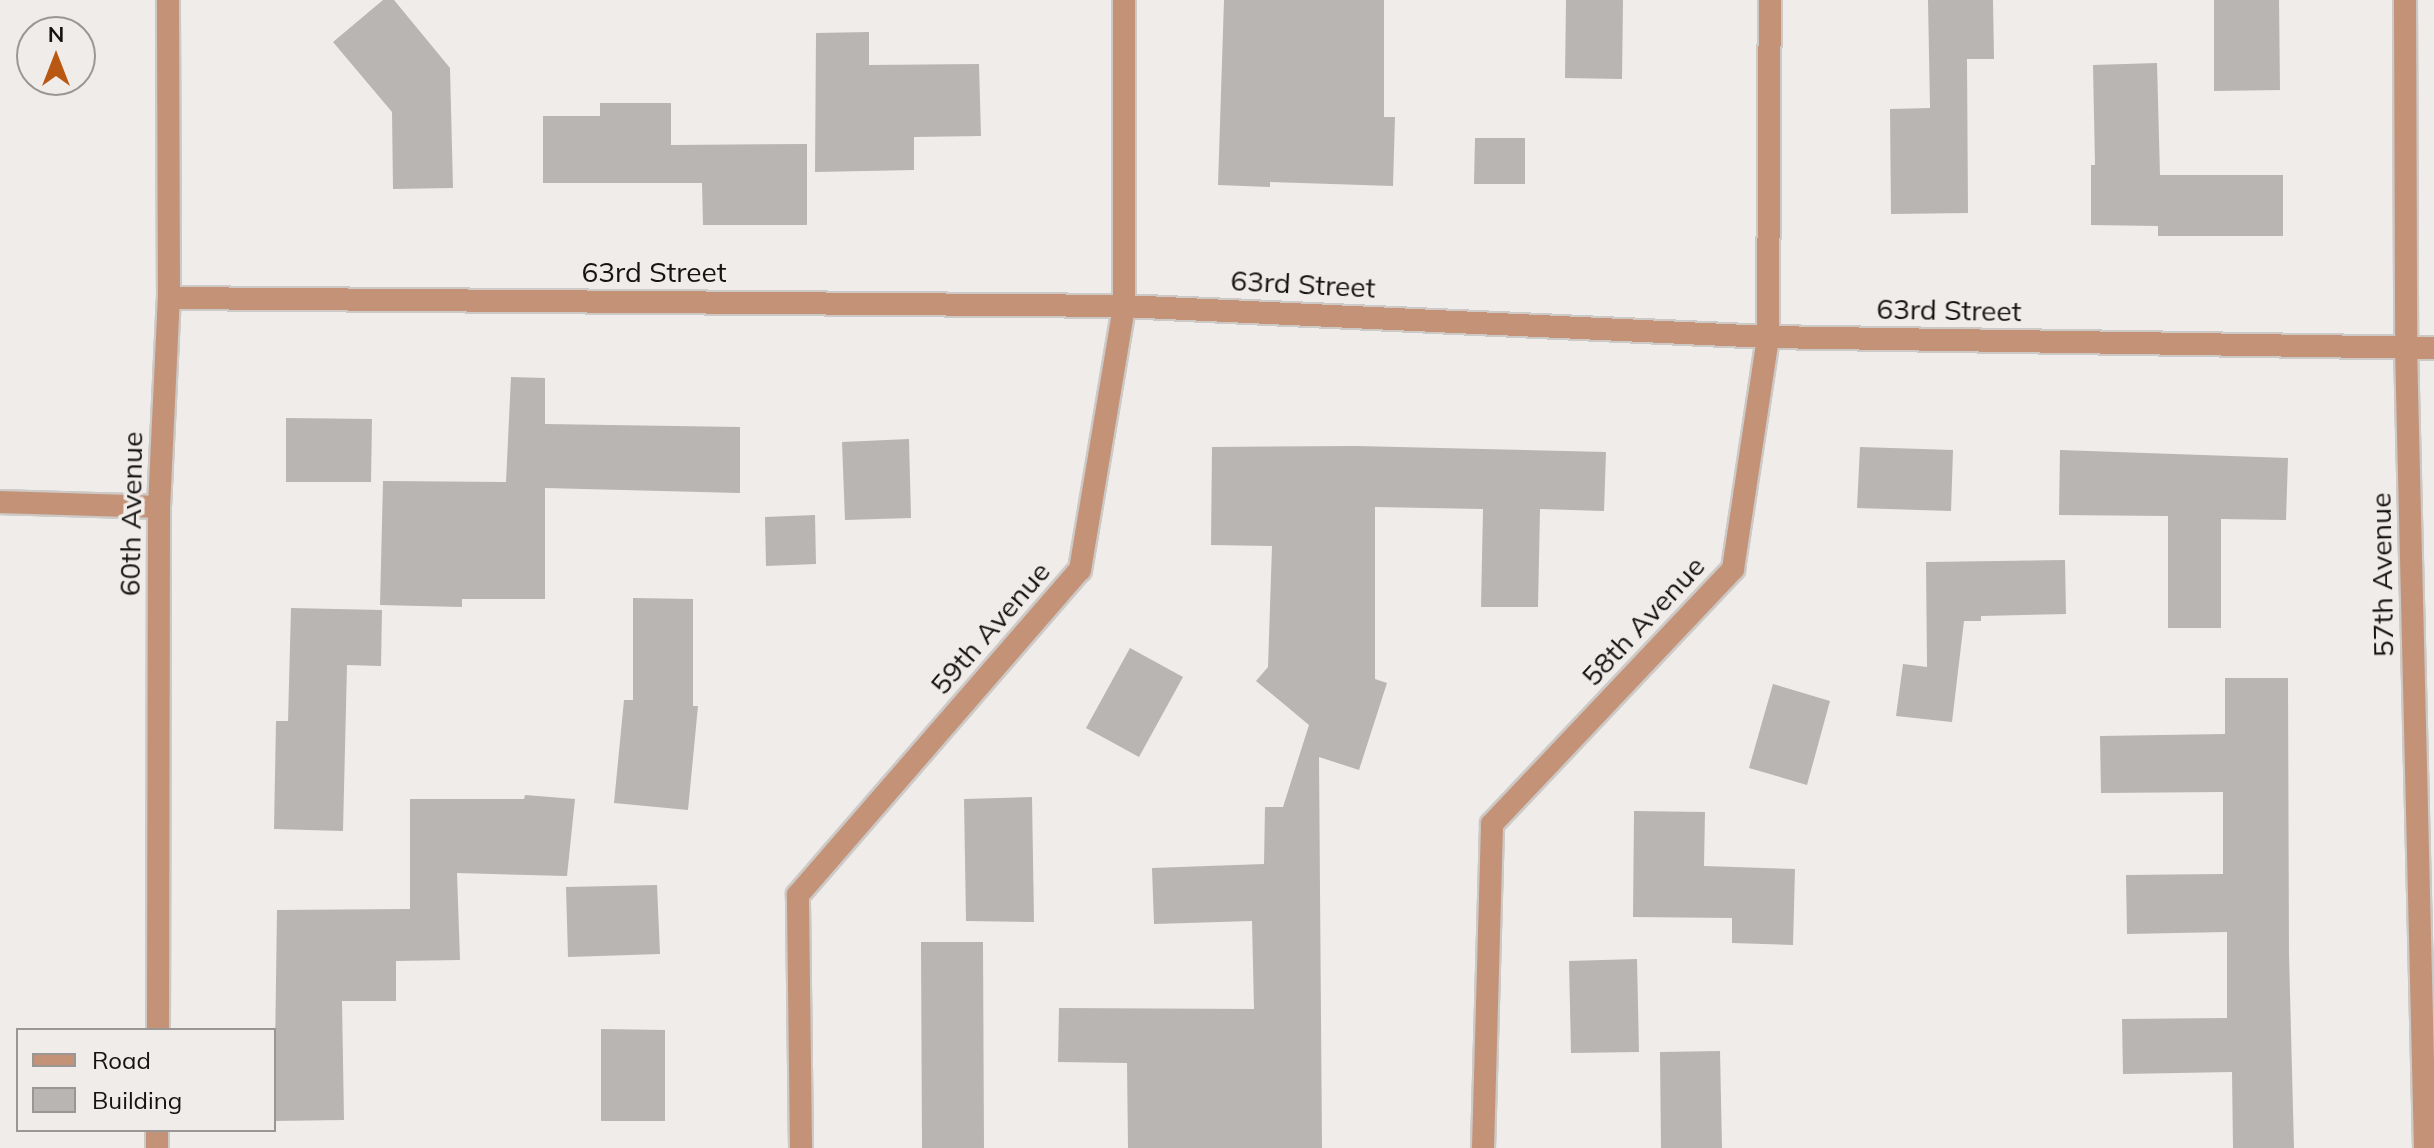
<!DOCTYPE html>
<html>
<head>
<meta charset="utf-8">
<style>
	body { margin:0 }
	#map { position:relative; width:2434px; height:1148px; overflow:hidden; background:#f0ece9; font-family:Mulish,sans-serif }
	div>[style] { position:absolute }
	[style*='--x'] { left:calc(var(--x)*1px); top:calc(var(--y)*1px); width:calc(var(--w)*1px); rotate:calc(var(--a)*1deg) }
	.building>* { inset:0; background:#b9b5b2 }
	.roads { filter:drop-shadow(2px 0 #cdc9c7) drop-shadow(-2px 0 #cdc9c7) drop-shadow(0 2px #cdc9c7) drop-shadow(0 -2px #cdc9c7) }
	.minor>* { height:22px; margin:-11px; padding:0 11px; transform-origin:11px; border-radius:11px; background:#c39277 }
	.tertiary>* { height:22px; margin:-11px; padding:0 11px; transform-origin:11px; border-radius:11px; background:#c39277 }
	span { translate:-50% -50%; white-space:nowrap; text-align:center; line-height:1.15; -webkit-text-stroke:7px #f0ece9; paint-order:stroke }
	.street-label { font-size:28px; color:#161413 }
	.legend { position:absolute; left:16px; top:1028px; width:260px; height:104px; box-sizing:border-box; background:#f0ece9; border:2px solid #999693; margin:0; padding:10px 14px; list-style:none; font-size:24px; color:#161413 }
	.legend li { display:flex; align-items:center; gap:16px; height:40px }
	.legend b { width:40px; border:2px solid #999693 }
	.north { position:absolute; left:16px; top:16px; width:80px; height:80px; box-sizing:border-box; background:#f0ece9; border:2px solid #999693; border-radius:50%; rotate:0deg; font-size:22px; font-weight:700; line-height:32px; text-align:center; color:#161413 }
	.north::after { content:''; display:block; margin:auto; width:28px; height:36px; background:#b85812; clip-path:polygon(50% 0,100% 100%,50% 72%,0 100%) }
</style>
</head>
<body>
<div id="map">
	<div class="building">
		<div style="clip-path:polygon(383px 0,394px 0,450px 68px,453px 188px,393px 189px,392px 112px,333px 42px)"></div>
		<div style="clip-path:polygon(1224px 0,1384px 0,1384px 117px,1395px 117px,1393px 186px,1270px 182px,1270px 187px,1218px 185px)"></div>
		<div style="clip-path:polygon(1566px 0,1623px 0,1622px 79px,1565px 78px)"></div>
		<div style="clip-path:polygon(1928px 0,1993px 0,1994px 59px,1967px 59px,1968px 213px,1891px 214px,1890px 109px,1930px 108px)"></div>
		<div style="clip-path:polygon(2214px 0,2279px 0,2280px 90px,2214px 91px)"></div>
		<div style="clip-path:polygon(869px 32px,869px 65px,979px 64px,981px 136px,914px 137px,914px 170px,815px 172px,816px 33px)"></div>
		<div style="clip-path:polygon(2157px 63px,2160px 175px,2283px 175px,2283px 236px,2158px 236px,2158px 226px,2091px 225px,2091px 165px,2095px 165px,2093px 65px)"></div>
		<div style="clip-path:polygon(600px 103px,671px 103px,671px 145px,807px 144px,807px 225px,703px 225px,702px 183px,543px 183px,543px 116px,600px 116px)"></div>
		<div style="clip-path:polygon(1475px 138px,1525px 138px,1525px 184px,1474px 184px)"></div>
		<div style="clip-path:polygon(511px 377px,545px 378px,545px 424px,740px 427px,740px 493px,545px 488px,545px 599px,462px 599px,462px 607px,380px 605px,383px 481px,506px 482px)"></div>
		<div style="clip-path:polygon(286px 418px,372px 419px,371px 482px,286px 482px)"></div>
		<div style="clip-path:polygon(909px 439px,911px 518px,845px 520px,842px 442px)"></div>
		<div style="clip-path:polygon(1356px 446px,1606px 452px,1604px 511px,1540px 509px,1538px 607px,1481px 607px,1483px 509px,1375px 507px,1375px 679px,1387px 683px,1359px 770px,1319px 757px,1322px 1148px,1128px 1148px,1127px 1063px,1058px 1062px,1059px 1008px,1254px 1009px,1252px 921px,1154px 924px,1152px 868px,1264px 864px,1265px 807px,1283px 807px,1309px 725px,1256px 681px,1268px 667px,1272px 546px,1211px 545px,1212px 447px)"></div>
		<div style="clip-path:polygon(1860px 447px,1953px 450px,1951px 511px,1857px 508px)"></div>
		<div style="clip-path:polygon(2060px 450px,2288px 458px,2286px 520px,2221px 519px,2221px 628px,2168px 628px,2168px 516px,2059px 515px)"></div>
		<div style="clip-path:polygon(815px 515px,816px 564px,766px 566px,765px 517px)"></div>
		<div style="clip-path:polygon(2065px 560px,2066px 614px,1981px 616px,1981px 621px,1964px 621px,1952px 722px,1896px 716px,1903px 664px,1927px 667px,1926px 562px)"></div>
		<div style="clip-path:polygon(633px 598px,693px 599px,693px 706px,698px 706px,688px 810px,614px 803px,624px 700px,633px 700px)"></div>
		<div style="clip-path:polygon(291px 608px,382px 610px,381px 666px,347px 665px,343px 831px,274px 829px,276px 721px,288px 721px)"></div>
		<div style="clip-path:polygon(1130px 648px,1183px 677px,1139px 757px,1086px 728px)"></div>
		<div style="clip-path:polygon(2225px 678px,2288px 678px,2289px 954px,2294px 1148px,2233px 1148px,2232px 1072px,2123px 1074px,2122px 1019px,2227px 1018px,2227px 932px,2127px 934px,2126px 875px,2223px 874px,2223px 792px,2101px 793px,2100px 736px,2225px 734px)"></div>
		<div style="clip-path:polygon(1773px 684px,1830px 701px,1807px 785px,1749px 768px)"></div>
		<div style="clip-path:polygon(525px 795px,575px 799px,567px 876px,457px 873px,460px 960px,396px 961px,396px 1001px,342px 1001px,344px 1120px,274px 1121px,277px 910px,410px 909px,410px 799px,524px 799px)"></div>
		<div style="clip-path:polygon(1032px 797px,1034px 922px,966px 921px,964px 799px)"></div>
		<div style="clip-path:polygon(1634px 811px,1705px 812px,1704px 866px,1795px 869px,1793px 945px,1732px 943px,1732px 918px,1633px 917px)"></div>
		<div style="clip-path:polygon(657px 885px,660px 954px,568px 957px,566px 887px)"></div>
		<div style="clip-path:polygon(921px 942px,983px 942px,984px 1148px,922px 1148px)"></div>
		<div style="clip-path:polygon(1637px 959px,1639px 1052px,1571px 1053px,1569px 961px)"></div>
		<div style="clip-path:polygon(601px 1029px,665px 1030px,665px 1121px,601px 1121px)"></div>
		<div style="clip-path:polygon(1720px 1051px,1722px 1148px,1661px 1148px,1660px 1052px)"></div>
	</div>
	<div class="roads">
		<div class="minor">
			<div style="--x:2405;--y:0;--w:347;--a:89.8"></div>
			<div style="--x:2406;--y:347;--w:801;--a:88.64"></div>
			<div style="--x:169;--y:298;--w:955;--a:0.48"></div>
			<div style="--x:1124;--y:306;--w:645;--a:2.76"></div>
			<div style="--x:1768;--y:337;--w:666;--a:0.95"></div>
			<div style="--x:0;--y:502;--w:159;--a:1.8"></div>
			<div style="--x:801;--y:1148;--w:253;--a:-90.7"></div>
			<div style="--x:798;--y:895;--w:430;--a:-49.1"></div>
			<div style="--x:1080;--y:570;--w:268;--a:-80.5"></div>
			<div style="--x:1124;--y:306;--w:306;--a:-90"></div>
			<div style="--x:1483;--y:1148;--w:324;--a:-88.4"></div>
			<div style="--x:1492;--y:824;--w:351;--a:-46.6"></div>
			<div style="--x:1733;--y:569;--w:235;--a:-81.4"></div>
			<div style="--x:1768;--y:337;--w:337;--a:-89.7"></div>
		</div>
		<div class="tertiary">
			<div style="--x:158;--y:1030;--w:523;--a:-89.89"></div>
			<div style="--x:159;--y:507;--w:209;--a:-87.3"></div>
			<div style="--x:169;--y:298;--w:298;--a:-90.2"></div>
			<div style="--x:157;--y:1148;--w:18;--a:-90"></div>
		</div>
	</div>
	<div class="street-label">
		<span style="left:654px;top:272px">63rd Street</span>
		<span style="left:1303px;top:284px;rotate:3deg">63rd Street</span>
		<span style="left:1949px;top:310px;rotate:1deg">63rd Street</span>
		<span style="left:131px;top:514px;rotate:-89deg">60th Avenue</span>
		<span style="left:2382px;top:575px;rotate:-91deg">57th Avenue</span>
		<span style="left:1643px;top:621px;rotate:-47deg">58th Avenue</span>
		<span style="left:990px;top:628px;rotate:-49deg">59th Avenue</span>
	</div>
	<ul class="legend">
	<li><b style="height:10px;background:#c39277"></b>Road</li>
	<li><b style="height:22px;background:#b9b5b2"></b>Building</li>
	</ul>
	<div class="north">N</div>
</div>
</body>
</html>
